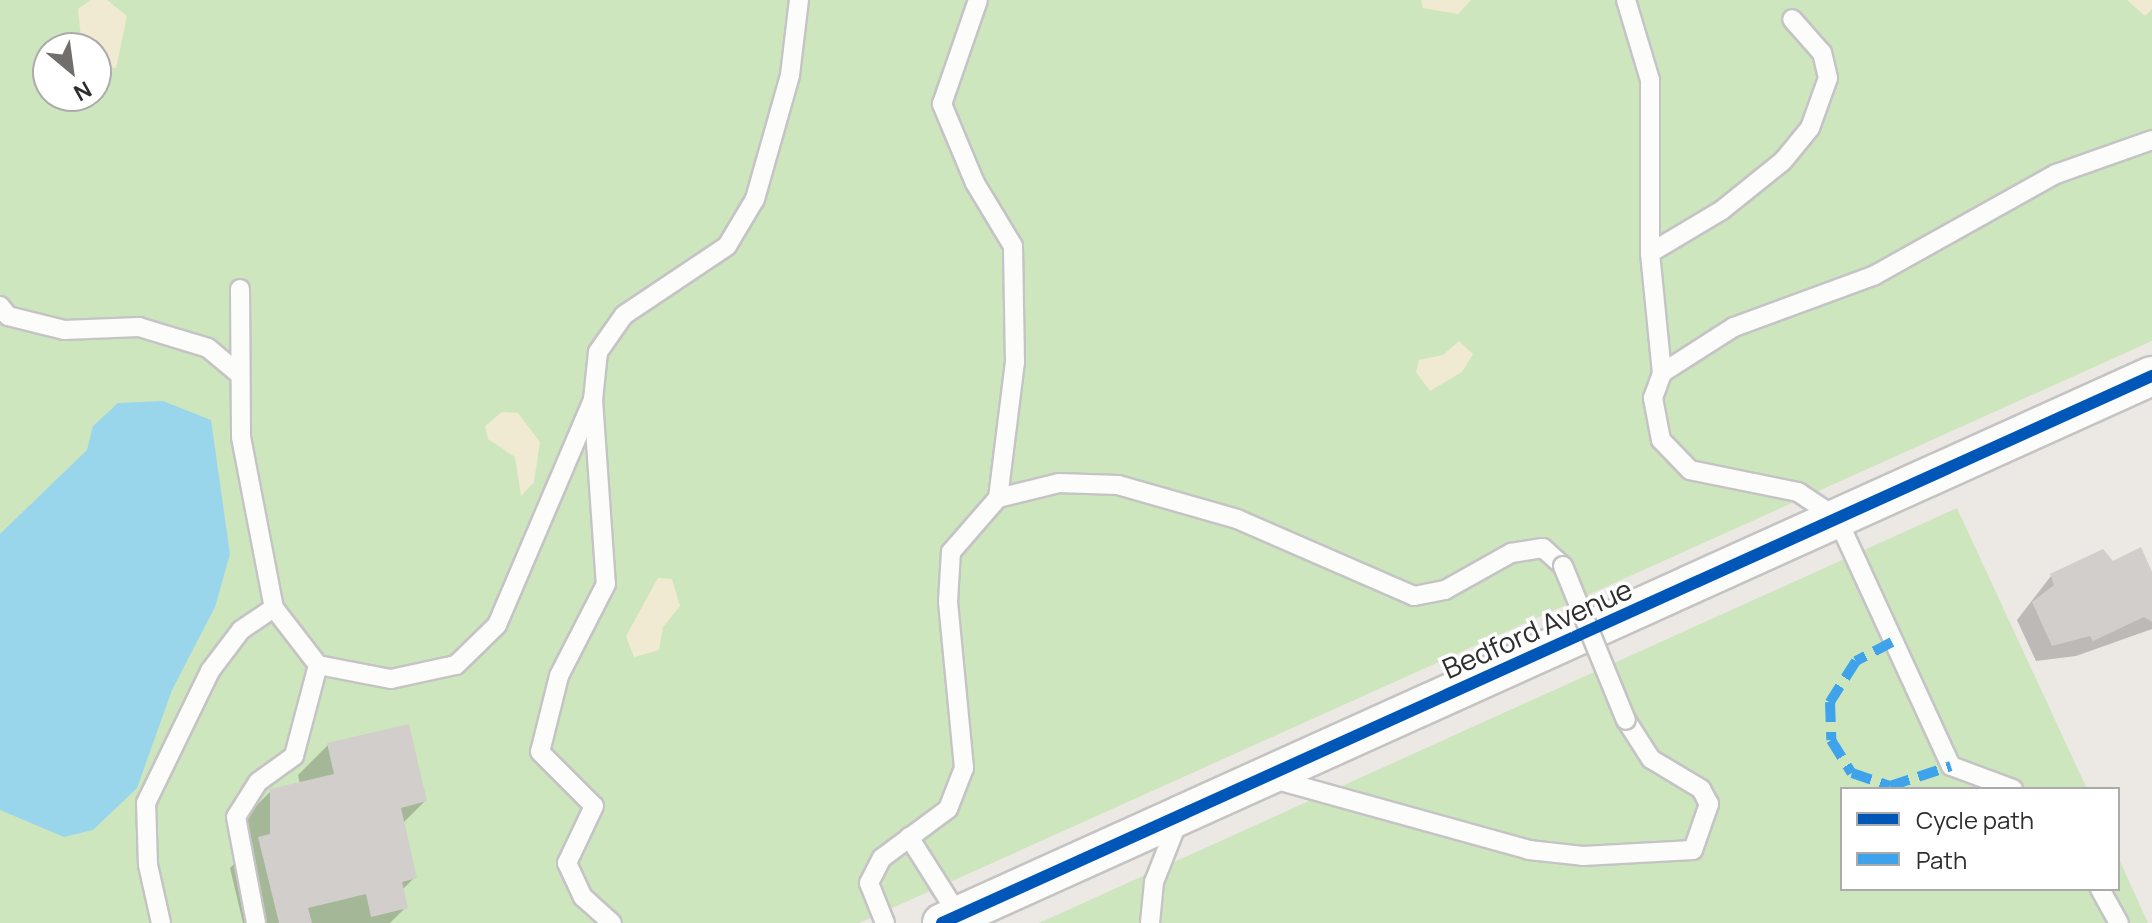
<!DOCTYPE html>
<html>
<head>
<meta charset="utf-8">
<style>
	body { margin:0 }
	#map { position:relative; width:2152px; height:923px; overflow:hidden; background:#ece8e4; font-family:Manrope,sans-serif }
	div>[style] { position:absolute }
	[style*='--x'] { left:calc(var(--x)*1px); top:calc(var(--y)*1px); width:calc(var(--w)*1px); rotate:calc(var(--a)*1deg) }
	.green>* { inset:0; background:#cee6be }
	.sand>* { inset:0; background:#f0ead3 }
	.water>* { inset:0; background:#99d6ec }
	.shadow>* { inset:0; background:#0003 }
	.building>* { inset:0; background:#d1cecb }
	.roads { filter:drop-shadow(2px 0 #c5c4c5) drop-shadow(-2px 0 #c5c4c5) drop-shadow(0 2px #c5c4c5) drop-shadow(0 -2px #c5c4c5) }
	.service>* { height:18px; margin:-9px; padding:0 9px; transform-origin:9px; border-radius:9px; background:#fcfcfb }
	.minor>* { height:38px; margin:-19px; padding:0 19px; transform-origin:19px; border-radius:19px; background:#fcfcfb }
	.bridges { filter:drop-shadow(2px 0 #c5c4c5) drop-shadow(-2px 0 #c5c4c5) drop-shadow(0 2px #c5c4c5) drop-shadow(0 -2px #c5c4c5) }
	.service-bridge>* { height:18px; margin:-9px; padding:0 9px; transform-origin:9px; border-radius:9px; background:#fcfcfb }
	.quiet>* { height:10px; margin-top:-5px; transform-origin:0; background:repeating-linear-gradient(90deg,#3ea3eb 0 20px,transparent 0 30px) }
	.cycleway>* { height:12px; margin:-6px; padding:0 6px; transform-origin:6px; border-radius:6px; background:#0057b8 }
	span { translate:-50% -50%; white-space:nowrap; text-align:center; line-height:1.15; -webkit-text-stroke:7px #fff; paint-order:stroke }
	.street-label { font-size:28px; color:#2e2e2e }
	.legend { position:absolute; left:1840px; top:787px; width:280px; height:104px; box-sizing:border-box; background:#fff; border:2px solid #ababab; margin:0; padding:10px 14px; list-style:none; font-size:24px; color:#2e2e2e }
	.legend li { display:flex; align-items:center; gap:16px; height:40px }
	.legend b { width:40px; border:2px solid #ababab }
	.north { position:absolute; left:32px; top:32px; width:80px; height:80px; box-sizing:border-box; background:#fff; border:2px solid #ababab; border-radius:50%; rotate:151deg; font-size:22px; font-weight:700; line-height:32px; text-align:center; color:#2e2e2e }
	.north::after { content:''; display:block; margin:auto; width:28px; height:36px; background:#706f6e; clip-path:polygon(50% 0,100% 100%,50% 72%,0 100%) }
</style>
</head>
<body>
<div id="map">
	<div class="green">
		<div style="clip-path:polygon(evenodd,0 0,2152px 0,2152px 341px,859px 923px,0 923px,0 0,48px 48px,96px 48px,96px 96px,48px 96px,48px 48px)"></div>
		<div style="clip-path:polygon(1957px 508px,2087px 789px,1842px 789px,1842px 889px,2118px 889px,2118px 857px,2148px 923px,1039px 923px)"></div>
	</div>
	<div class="sand">
		<div style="clip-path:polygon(91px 0,107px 0,127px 16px,116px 68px,96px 66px,96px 48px,82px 48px,78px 9px)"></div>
		<div style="clip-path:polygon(1421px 0,1471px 0,1458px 14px,1423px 8px)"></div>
		<div style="clip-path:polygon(2127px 0,2152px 0,2152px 9px,2145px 16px)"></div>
		<div style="clip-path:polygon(1459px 341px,1473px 354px,1462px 372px,1430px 391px,1416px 372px,1419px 360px,1443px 355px)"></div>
		<div style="clip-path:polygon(502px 412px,518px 413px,540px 442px,534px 482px,521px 496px,515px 457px,488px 439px,485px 426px)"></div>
		<div style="clip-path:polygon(658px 578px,672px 579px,680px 606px,663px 627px,659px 650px,634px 657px,626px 636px)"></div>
	</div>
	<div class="water">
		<div style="clip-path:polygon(163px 401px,211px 420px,230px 554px,215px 607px,172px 690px,137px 788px,93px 830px,64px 837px,0 810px,0 534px,87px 450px,93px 426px,118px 403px)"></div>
	</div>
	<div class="shadow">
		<div style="clip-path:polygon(2102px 551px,2113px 563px,2152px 576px,2152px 629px,2076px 656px,2036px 661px,2017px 620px,2051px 576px)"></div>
		<div style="clip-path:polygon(328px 745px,425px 801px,402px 824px,415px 877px,402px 890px,406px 907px,390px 923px,243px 923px,230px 868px,241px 857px,241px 821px,271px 791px,300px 784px,298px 775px)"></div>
	</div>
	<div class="building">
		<div style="clip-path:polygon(2141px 547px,2152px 572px,2152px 622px,2144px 617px,2093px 641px,2090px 636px,2052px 646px,2032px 602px,2054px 585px,2050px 574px,2103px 549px,2113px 561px)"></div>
		<div style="clip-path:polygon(409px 724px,427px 801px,401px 808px,417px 878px,402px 882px,408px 908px,371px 917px,366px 894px,308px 908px,312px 923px,279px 923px,258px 837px,270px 834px,270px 789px,334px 774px,327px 743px)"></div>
	</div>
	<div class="roads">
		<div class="service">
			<div style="--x:1626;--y:0;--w:84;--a:73.3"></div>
			<div style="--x:1650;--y:80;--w:173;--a:90"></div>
			<div style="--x:1650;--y:253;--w:121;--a:84.3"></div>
			<div style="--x:1650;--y:253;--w:84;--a:-30.8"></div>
			<div style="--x:1722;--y:210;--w:78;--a:-38.8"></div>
			<div style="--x:1783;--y:161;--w:43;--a:-50.7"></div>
			<div style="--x:1810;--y:128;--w:53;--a:-70.2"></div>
			<div style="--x:1828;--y:78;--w:26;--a:-103"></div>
			<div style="--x:1822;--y:53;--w:45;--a:-131.4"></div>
			<div style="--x:240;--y:289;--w:148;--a:89.6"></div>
			<div style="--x:241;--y:437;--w:174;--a:79.1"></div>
			<div style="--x:0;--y:306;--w:13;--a:51"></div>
			<div style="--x:8;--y:316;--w:58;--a:14"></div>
			<div style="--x:64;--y:330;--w:75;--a:-2.3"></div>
			<div style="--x:139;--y:327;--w:72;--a:16.9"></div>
			<div style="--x:208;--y:348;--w:40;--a:40"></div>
			<div style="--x:593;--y:400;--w:184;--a:86"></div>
			<div style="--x:606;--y:584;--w:103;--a:117.1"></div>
			<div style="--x:559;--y:676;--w:78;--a:104"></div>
			<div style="--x:540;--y:752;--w:76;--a:45"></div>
			<div style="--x:594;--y:806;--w:63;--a:115.3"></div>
			<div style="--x:567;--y:863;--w:38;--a:65"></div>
			<div style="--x:583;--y:897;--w:39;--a:42"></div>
			<div style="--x:998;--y:498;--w:63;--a:-13.8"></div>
			<div style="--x:1059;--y:483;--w:59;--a:1.9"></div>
			<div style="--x:1118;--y:485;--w:124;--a:15.9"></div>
			<div style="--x:1237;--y:519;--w:193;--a:23.5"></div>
			<div style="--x:1414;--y:596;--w:32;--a:-11"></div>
			<div style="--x:1445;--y:590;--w:76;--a:-29.3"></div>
			<div style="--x:1511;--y:553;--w:32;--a:-9"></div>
			<div style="--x:1543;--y:548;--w:27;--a:42"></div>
			<div style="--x:318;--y:665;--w:74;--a:10.9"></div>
			<div style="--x:391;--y:679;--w:66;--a:-12.2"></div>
			<div style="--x:456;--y:665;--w:57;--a:-44.3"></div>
			<div style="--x:497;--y:625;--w:245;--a:-66.9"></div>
			<div style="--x:593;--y:400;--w:48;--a:-84.1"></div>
			<div style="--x:598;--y:352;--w:45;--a:-54.9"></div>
			<div style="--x:624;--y:315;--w:124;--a:-33.8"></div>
			<div style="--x:727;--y:246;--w:55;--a:-59.2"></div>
			<div style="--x:755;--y:199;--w:129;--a:-74.2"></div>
			<div style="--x:790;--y:75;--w:76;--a:-83.2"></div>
			<div style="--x:1270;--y:778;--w:269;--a:15.5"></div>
			<div style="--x:1529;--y:850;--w:54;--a:6.3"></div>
			<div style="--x:1583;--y:856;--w:110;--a:-3.1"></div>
			<div style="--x:1693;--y:850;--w:49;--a:-70.8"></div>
			<div style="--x:1709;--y:804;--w:17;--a:-118"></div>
			<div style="--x:1701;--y:789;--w:58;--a:-149"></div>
			<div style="--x:1651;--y:759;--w:46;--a:-122.7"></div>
			<div style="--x:2013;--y:789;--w:66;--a:-159.6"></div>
			<div style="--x:1951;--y:766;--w:273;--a:-114.7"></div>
			<div style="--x:1837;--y:518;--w:47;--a:-146.3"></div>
			<div style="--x:1798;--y:492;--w:110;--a:-168.5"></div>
			<div style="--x:1690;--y:470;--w:42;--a:-134"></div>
			<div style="--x:1661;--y:440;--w:43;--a:-100.8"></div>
			<div style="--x:1653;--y:398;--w:27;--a:-70"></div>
			<div style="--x:1662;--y:373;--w:85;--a:-32.6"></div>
			<div style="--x:1734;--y:327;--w:150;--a:-20.2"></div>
			<div style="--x:1875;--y:275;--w:207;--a:-29.2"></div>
			<div style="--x:2056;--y:174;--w:102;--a:-19.5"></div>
			<div style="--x:909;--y:837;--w:93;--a:57.7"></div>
			<div style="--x:2100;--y:889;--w:39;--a:61"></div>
			<div style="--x:161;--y:923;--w:59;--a:-102.6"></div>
			<div style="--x:148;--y:865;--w:62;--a:-91.8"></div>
			<div style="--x:146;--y:803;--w:147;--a:-64.1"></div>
			<div style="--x:210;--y:671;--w:51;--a:-52.9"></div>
			<div style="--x:241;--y:630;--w:40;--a:-34"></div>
			<div style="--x:274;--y:608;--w:72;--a:52.3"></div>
			<div style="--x:318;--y:665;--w:94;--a:104.8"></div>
			<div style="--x:294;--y:756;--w:44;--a:144.2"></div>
			<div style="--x:258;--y:782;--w:41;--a:122.2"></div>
			<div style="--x:236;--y:817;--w:108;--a:79.3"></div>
			<div style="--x:885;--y:923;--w:43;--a:-111.8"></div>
			<div style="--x:869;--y:883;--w:28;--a:-63"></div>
			<div style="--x:882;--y:858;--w:82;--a:-36.6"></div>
			<div style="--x:948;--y:809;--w:44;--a:-68.7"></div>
			<div style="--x:964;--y:768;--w:167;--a:-95.5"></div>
			<div style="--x:948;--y:602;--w:50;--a:-86.6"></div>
			<div style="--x:951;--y:552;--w:72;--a:-49"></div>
			<div style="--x:998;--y:498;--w:137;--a:-82.9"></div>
			<div style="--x:1015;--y:362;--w:116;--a:-91"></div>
			<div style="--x:1013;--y:246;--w:74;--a:-121.1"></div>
			<div style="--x:975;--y:183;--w:86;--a:-112.7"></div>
			<div style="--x:942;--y:104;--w:110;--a:-70.9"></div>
			<div style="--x:1150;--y:923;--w:41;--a:-84.4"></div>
			<div style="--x:1154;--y:882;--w:68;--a:-68.4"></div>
		</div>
		<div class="minor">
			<div style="--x:942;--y:923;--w:1328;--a:-24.33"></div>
		</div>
	</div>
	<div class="bridges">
		<div class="service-bridge">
			<div style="--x:1563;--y:566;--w:166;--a:67.8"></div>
		</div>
	</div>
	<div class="quiet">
		<div style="--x:1892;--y:642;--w:41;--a:152.2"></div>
		<div style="--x:1856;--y:661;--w:49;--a:122.4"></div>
		<div style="--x:1830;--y:702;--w:38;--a:88"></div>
		<div style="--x:1831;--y:740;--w:39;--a:58"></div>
		<div style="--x:1852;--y:773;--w:40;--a:18.9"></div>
		<div style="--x:1890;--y:786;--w:64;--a:-18.2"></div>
	</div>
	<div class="cycleway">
		<div style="--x:942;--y:923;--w:1328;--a:-24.33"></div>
	</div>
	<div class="street-label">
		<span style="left:1537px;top:628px;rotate:-24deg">Bedford Avenue</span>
	</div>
	<ul class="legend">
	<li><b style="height:10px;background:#0057b8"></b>Cycle path</li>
	<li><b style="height:10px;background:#3ea3eb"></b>Path</li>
	</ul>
	<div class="north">N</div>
</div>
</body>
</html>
